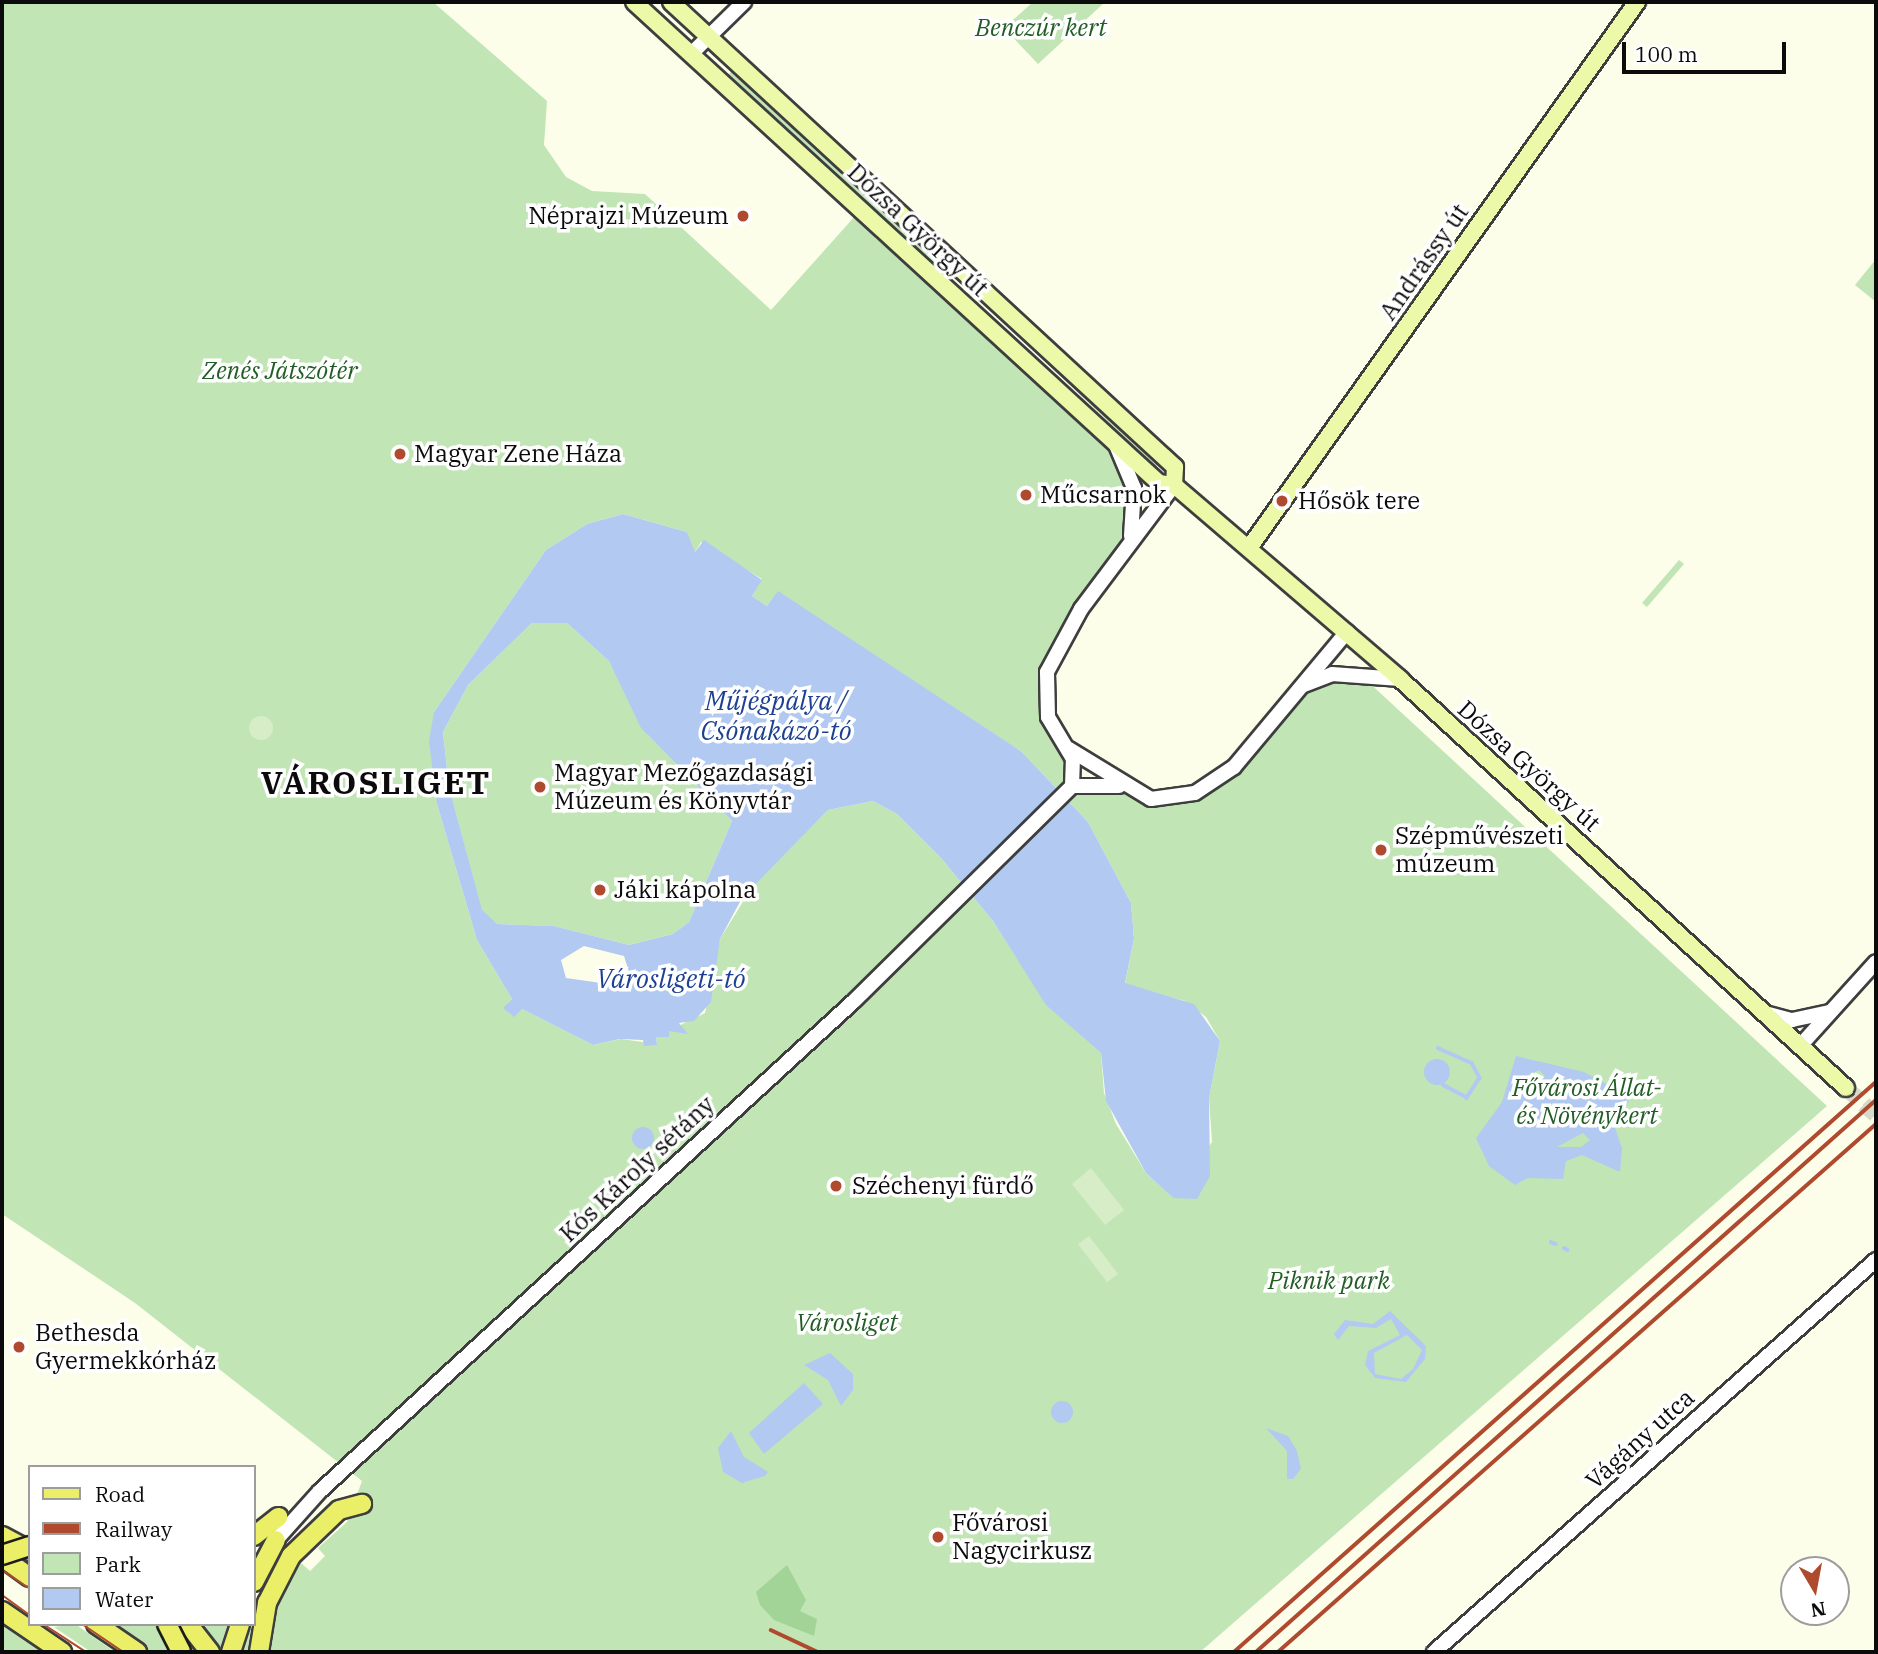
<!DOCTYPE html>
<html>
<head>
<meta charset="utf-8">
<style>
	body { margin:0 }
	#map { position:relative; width:1878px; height:1654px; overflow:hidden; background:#fcfeea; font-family:"IBM Plex Serif",serif }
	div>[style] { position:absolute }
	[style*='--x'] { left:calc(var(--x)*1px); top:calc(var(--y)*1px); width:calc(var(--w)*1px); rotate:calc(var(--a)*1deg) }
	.green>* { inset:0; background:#c2e5b6 }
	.forest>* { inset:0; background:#a2d497 }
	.pitch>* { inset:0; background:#d6edc8 }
	.round { border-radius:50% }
	.water>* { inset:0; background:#b2c9f1 }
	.stream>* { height:3.5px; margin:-1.75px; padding:0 1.75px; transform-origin:1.75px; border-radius:1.75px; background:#b2c9f1 }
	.secondary-tunnel>* { height:16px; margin-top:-8px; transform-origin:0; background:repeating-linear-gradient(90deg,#d8dac9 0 16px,transparent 0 24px) }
	.roads { filter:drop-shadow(2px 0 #3e3e3e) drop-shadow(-2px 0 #3e3e3e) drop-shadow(0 2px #3e3e3e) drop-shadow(0 -2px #3e3e3e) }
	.tertiary>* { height:14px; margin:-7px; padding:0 7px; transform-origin:7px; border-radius:7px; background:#fff }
	.secondary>* { height:16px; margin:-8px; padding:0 8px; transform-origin:8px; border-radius:8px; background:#ecf9a9 }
	.primary>* { height:18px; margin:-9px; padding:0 9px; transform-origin:9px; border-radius:9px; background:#ebef68 }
	.tram>* { height:2px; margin:-1px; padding:0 1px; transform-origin:1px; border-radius:1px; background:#b04a2e }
	.rail>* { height:3.5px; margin:-1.75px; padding:0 1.75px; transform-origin:1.75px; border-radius:1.75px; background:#b04a2e }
	.bridges { filter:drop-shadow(2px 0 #1c1c1c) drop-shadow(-2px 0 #1c1c1c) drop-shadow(0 2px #1c1c1c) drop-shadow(0 -2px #1c1c1c) }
	.primary-bridge>* { height:18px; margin:-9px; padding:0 9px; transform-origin:9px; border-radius:9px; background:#ebef68 }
	.dots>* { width:19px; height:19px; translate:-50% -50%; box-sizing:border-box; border:4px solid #fff; border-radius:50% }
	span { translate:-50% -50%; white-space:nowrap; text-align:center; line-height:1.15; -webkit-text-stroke:7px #fff; paint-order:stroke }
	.park-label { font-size:24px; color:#215d24; font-style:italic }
	.poi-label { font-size:24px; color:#0b0b0b }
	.right { translate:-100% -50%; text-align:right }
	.left { translate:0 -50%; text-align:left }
	.street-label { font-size:24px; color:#0b0b0b }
	.water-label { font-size:26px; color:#1e4092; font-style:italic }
	.district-label { font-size:32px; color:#0b0b0b; font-weight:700; letter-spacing:2px }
	.frame { position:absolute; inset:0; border:4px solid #0b0b0b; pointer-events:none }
	.legend { position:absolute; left:28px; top:1465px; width:228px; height:161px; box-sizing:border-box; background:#fff; border:2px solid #9d9d9d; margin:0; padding:9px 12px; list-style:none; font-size:21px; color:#0b0b0b }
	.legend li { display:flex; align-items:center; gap:14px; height:35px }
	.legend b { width:35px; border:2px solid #9d9d9d }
	.north { position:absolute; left:1780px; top:1556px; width:70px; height:70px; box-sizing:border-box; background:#fff; border:2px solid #9d9d9d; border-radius:50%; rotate:170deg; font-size:19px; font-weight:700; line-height:28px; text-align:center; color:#0b0b0b }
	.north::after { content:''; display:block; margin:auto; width:24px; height:32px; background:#b04a2e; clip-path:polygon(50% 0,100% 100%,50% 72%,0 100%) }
	.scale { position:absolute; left:1622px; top:42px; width:164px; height:32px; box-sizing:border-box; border:4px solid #0b0b0b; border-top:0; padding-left:9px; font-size:21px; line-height:24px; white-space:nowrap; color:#0b0b0b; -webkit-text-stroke:5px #fff; paint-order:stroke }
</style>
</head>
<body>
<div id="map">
	<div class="green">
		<div style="clip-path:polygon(evenodd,2px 2px,433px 2px,547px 101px,544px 145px,566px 177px,592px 191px,645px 194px,771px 310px,856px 215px,1109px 447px,1123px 477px,1128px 545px,1081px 609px,1045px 694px,1076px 779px,1142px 796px,1208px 787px,1303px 685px,1364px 678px,1827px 1106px,1200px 1652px,268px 1652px,276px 1602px,301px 1563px,310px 1571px,325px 1556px,318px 1548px,347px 1522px,362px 1481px,135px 1303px,2px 1214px,2px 2px,623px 514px,687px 532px,690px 550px,695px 552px,701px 542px,762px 579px,752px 596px,767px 606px,778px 592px,1022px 752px,1088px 822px,1131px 903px,1134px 939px,1125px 984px,1185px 1001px,1206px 1017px,1220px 1041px,1209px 1098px,1212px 1142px,1173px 1198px,1146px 1173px,1116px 1124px,1104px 1093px,1101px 1053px,1047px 1005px,993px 921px,941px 858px,897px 814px,873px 801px,828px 810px,752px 887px,720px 939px,705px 1013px,656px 1037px,657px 1044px,621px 1039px,593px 1045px,522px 1009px,504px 1008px,512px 999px,477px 940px,437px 804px,434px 712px,546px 550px,587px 524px,623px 514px)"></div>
		<div style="clip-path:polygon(1033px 2px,1105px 2px,1038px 64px,1004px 28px)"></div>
		<div style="clip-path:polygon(732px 71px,950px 273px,946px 277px,728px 75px)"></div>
		<div style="clip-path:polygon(1876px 259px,1876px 302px,1855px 285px)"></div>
		<div style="clip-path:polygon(1053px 369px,1159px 463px,1156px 467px)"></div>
		<div style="clip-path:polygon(1679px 560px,1684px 564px,1647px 607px,1642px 603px)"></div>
		<div style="clip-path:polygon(532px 623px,567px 623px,609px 661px,648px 735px,732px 821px,689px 922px,673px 934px,629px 945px,554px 926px,497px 924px,482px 912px,449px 787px,443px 732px,468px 685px)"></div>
		<div style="clip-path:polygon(2px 1618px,50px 1652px,2px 1652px)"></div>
		<div style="clip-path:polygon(75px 1624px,115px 1652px,91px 1652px,54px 1627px)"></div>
		<div style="clip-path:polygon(106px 1624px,181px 1624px,202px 1652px,146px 1652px)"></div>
		<div style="clip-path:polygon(196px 1624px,251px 1624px,251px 1652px,218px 1652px)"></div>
	</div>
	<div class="forest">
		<div style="clip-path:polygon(787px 1565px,806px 1600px,800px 1611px,817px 1619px,814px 1636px,774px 1620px,760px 1605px,756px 1592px)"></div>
	</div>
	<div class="pitch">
		<div class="round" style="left:249px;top:716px;width:24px;height:24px"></div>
		<div style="clip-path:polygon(1091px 1168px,1124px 1210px,1105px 1225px,1072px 1184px)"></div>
		<div style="clip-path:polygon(1089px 1236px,1118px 1274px,1107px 1282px,1078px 1244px)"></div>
	</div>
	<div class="water">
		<div style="clip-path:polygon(evenodd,623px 514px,687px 532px,695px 552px,704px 540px,762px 580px,752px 596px,767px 606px,778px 591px,1022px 752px,1088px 822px,1131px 903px,1134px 939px,1125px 983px,1194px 1004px,1220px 1041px,1209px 1098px,1210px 1176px,1197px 1199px,1173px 1198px,1146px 1173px,1106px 1101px,1101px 1053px,1046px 1005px,993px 921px,941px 858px,897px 814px,873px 801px,828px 810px,742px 898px,720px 939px,711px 1002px,694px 1021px,679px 1023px,688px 1034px,669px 1031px,669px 1037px,656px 1037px,657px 1045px,644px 1046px,643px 1040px,620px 1039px,593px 1045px,522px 1009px,514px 1017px,503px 1008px,512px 999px,477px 940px,437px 804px,429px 741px,434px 712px,546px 550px,587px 524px,623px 514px,532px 623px,567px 623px,609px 661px,641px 728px,732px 821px,689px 922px,673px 934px,629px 945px,554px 926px,497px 924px,482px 910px,449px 787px,443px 732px,468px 685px,532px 623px,623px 514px,584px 946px,624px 956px,630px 975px,615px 985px,566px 978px,561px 960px,584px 946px)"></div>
		<div style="clip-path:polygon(evenodd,1516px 1056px,1584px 1072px,1631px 1097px,1614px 1125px,1622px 1148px,1620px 1172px,1582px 1155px,1566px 1161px,1563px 1179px,1528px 1178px,1515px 1185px,1489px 1166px,1476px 1138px,1502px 1102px,1516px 1056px,1539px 1070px,1545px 1076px,1531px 1096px,1524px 1095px,1528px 1075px,1539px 1070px,1516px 1056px,1583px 1133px,1590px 1140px,1581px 1147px,1557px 1147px,1583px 1133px)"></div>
		<div class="round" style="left:1424px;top:1059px;width:26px;height:26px"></div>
		<div class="round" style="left:632px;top:1127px;width:22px;height:22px"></div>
		<div style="clip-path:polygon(evenodd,1390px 1311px,1426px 1346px,1425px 1359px,1406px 1382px,1375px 1378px,1365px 1365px,1368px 1351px,1400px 1335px,1391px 1319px,1376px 1328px,1349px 1326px,1338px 1340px,1334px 1334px,1345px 1320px,1373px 1324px,1390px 1311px,1407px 1335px,1422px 1350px,1413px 1369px,1401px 1379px,1375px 1374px,1374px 1353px,1407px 1335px)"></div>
		<div style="clip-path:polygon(830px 1353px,853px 1374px,853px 1390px,841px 1406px,828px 1380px,804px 1365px)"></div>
		<div style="clip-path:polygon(804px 1383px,823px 1404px,764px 1454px,749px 1433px)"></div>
		<div class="round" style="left:1051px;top:1401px;width:22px;height:22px"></div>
		<div style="clip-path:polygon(1266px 1428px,1288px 1436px,1297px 1451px,1301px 1469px,1293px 1479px,1287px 1479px,1287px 1451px)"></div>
		<div style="clip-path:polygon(731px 1431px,744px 1457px,768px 1472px,765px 1476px,742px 1483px,723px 1472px,718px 1448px)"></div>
	</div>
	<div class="stream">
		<div style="--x:1438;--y:1048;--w:37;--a:24"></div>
		<div style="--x:1472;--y:1063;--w:17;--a:62"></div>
		<div style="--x:1480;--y:1078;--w:24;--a:123"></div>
		<div style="--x:1467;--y:1098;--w:27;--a:-152"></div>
		<div style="--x:1551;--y:1242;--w:5;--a:22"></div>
		<div style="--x:1564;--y:1248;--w:4;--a:27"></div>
	</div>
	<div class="secondary-tunnel">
		<div style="--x:1846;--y:1088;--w:40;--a:42"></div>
	</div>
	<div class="roads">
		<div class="tertiary">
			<div style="--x:692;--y:53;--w:73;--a:-44.4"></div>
			<div style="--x:1116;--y:445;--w:47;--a:67.3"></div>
			<div style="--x:1134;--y:488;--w:48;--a:93.6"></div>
			<div style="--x:1304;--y:685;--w:30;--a:-21"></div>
			<div style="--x:1332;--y:674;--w:68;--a:4.2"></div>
			<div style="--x:1069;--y:749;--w:96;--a:31.4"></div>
			<div style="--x:1151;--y:799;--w:44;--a:-7.8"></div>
			<div style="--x:1195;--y:793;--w:47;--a:-33.7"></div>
			<div style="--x:1234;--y:767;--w:176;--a:-50.1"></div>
			<div style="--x:1072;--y:786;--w:47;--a:0"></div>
			<div style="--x:1765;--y:1013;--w:28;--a:15"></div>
			<div style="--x:1792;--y:1020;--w:39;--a:-12"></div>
			<div style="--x:1800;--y:1046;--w:113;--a:-47.9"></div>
			<div style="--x:276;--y:1540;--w:66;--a:-48.1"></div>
			<div style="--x:320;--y:1491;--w:725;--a:-42.54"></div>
			<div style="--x:854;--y:1001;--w:306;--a:-44.6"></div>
			<div style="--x:1072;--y:786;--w:27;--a:-88"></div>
			<div style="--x:1073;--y:759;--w:49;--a:-120.8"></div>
			<div style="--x:1048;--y:717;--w:45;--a:-91.3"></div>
			<div style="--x:1047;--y:672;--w:72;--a:-61.6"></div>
			<div style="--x:1081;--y:609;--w:155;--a:-53.1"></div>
			<div style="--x:1434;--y:1652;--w:591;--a:-41.57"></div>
		</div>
		<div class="secondary">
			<div style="--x:634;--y:2;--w:712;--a:42.5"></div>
			<div style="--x:1159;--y:483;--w:15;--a:8"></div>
			<div style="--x:1174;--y:485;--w:298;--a:40.6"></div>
			<div style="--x:1400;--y:679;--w:605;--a:42.52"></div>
			<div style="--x:671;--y:2;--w:686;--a:42.7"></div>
			<div style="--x:1175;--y:467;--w:18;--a:93"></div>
			<div style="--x:1249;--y:548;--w:670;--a:-54.6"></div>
		</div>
		<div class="primary">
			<div style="--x:2;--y:1536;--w:32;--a:28"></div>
			<div style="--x:254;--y:1536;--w:31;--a:-38"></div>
			<div style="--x:2;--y:1557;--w:34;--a:36"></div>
			<div style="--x:254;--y:1582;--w:47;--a:-62.4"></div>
			<div style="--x:2;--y:1611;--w:73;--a:34.3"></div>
			<div style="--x:96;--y:1624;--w:50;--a:34.3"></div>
			<div style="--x:188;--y:1624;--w:36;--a:52"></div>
			<div style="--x:231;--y:1652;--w:29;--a:-72"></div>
			<div style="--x:259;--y:1652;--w:50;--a:-80.7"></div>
			<div style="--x:267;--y:1603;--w:53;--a:-62.9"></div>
			<div style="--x:291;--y:1556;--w:66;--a:-43.8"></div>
			<div style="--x:339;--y:1510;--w:24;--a:-15"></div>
		</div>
	</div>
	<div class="tram">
		<div style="--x:2;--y:1570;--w:34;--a:34"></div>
		<div style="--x:2;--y:1595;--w:34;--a:36"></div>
		<div style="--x:43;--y:1624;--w:51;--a:33.1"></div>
		<div style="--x:82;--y:1624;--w:50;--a:34.3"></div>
	</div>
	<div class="rail">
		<div style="--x:771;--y:1630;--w:52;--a:25.1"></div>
		<div style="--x:1234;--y:1652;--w:859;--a:-41.6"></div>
		<div style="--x:1256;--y:1652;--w:830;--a:-41.68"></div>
		<div style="--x:1278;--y:1652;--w:798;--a:-41.44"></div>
	</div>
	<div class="bridges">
		<div class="primary-bridge">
			<div style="--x:2;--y:1555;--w:29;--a:-18"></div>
			<div style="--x:167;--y:1624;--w:31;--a:63"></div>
		</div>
	</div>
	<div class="dots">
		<div style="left:743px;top:216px;background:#b04a2e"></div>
		<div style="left:400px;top:454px;background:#b04a2e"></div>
		<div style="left:1026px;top:495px;background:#b04a2e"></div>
		<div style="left:1282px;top:501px;background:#b04a2e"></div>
		<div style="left:540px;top:787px;background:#b04a2e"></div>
		<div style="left:1381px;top:850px;background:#b04a2e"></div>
		<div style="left:600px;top:890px;background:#b04a2e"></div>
		<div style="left:836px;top:1186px;background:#b04a2e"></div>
		<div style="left:19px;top:1347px;background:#b04a2e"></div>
		<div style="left:938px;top:1537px;background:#b04a2e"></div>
	</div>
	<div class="park-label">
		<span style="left:1041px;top:28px">Benczúr kert</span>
		<span style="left:280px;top:371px">Zenés Játszótér</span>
		<span style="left:1587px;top:1102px">Fővárosi Állat-<br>és Növénykert</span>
		<span style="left:1329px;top:1281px">Piknik park</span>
		<span style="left:847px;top:1323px">Városliget</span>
	</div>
	<div class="poi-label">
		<span class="right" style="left:729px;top:216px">Néprajzi Múzeum</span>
		<span class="left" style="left:414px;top:454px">Magyar Zene Háza</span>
		<span class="left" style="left:1040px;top:495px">Műcsarnok</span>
		<span class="left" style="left:1298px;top:501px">Hősök tere</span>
		<span class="left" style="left:554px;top:787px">Magyar Mezőgazdasági<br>Múzeum és Könyvtár</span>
		<span class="left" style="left:1395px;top:850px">Szépművészeti<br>múzeum</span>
		<span class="left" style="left:614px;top:890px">Jáki kápolna</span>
		<span class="left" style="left:852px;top:1186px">Széchenyi fürdő</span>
		<span class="left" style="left:35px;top:1347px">Bethesda<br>Gyermekkórház</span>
		<span class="left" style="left:952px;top:1537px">Fővárosi<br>Nagycirkusz</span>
	</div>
	<div class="street-label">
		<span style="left:918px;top:230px;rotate:43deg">Dózsa György út</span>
		<span style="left:1424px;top:262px;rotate:-55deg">Andrássy út</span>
		<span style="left:1529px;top:766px;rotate:42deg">Dózsa György út</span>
		<span style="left:637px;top:1169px;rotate:-43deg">Kós Károly sétány</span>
		<span style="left:1640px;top:1439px;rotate:-42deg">Vágány utca</span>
	</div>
	<div class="water-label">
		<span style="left:776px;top:716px">Műjégpálya /<br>Csónakázó-tó</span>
		<span style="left:671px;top:979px">Városligeti-tó</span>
	</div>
	<div class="district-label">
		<span style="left:376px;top:782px">VÁROSLIGET</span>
	</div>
	<div class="frame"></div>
	<ul class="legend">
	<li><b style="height:9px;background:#ebef68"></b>Road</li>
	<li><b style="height:9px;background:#b04a2e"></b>Railway</li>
	<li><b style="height:19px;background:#c2e5b6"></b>Park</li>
	<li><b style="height:19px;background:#b2c9f1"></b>Water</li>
	</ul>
	<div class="north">N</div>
	<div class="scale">100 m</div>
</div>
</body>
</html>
